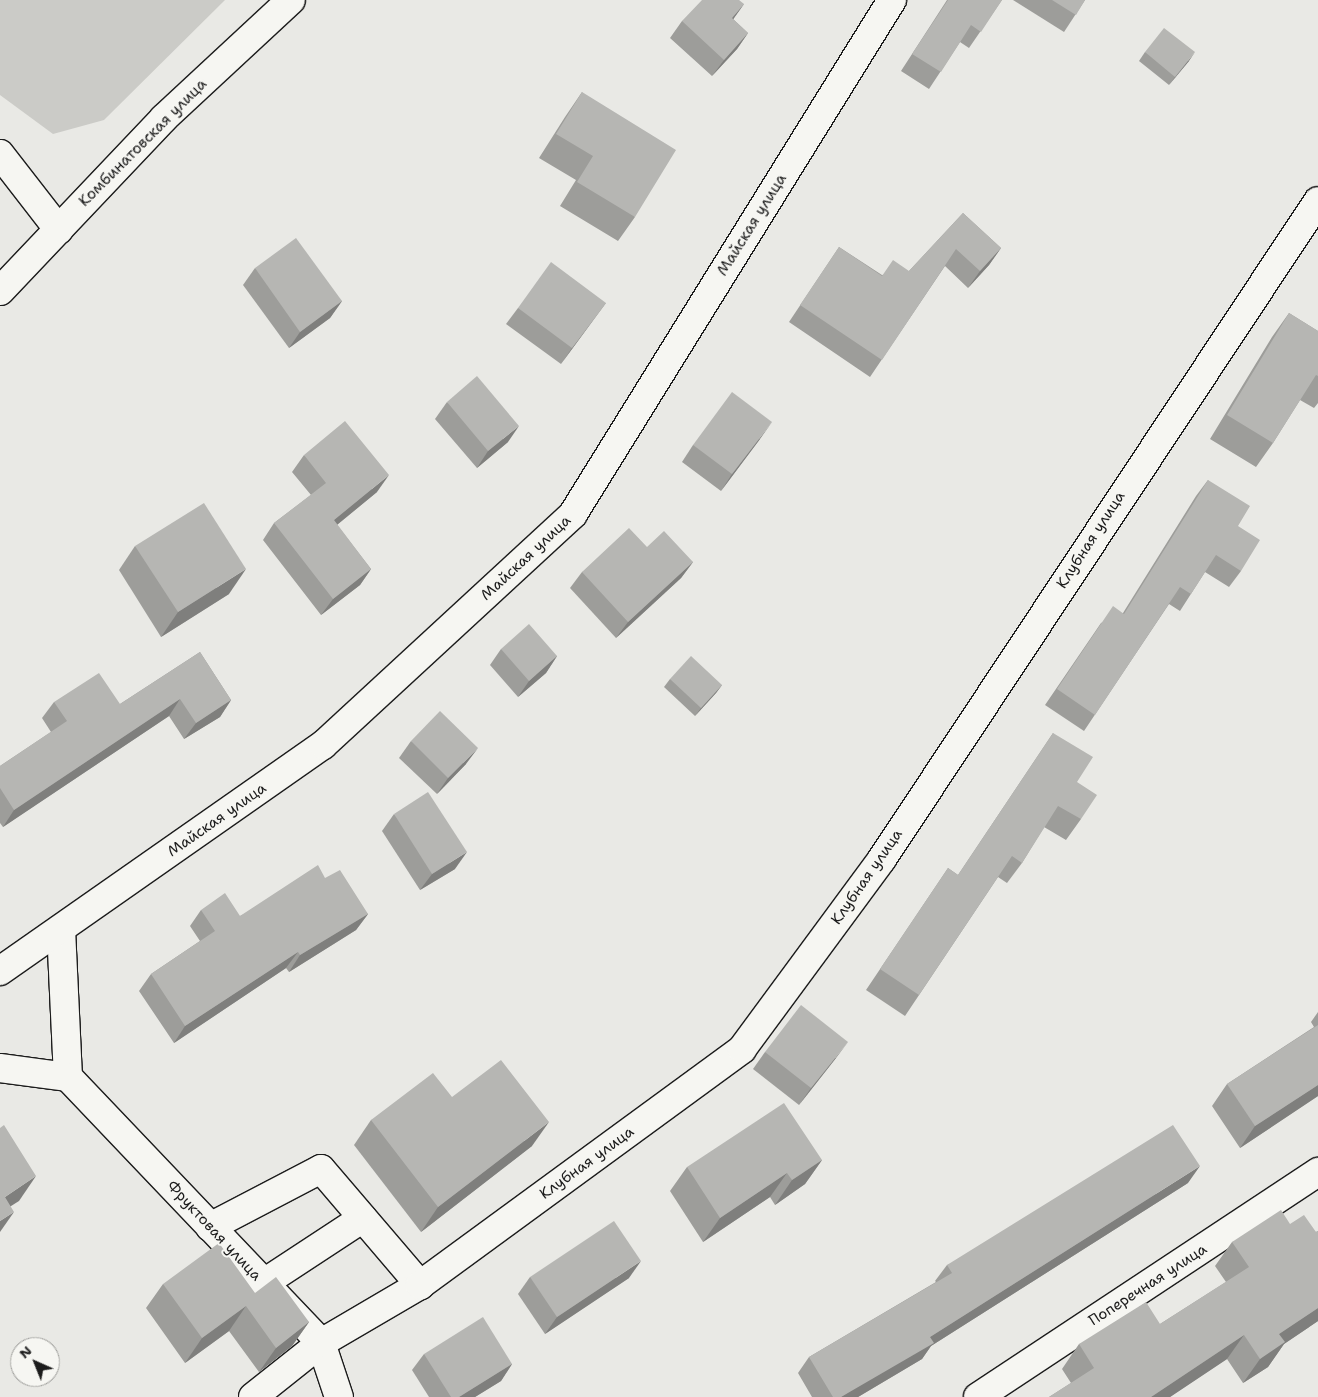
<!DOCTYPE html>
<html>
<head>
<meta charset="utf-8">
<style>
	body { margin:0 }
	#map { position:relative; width:1318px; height:1397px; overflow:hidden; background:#e9e9e5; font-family:"Shantell Sans",sans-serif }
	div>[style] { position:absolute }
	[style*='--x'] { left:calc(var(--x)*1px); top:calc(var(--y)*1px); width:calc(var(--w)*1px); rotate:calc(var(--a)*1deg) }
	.green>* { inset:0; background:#cbcbc7 }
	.roads { filter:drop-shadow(1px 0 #1c1c1c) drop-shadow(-1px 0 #1c1c1c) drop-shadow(0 1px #1c1c1c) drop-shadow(0 -1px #1c1c1c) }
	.minor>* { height:28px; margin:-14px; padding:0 14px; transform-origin:14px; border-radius:14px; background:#f6f6f2 }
	.wall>* { inset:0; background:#9d9d9a }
	.shaded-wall>* { inset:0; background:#7f7f7d }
	.building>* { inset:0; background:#b6b6b3 }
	span { translate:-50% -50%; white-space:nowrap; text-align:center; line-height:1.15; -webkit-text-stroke:4px #f6f6f2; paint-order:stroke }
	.street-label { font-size:15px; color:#1c1c1c }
	.north { position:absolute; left:10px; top:1337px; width:50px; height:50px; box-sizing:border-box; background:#f6f6f2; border:1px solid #9f9f9c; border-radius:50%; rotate:316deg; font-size:14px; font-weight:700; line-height:20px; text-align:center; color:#1c1c1c }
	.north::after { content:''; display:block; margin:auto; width:18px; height:22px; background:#1c1c1c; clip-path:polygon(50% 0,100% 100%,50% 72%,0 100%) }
</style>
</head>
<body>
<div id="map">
	<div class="green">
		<div style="clip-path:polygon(0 0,225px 0,104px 120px,53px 134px,0 95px)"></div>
	</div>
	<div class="roads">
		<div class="minor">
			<div style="--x:0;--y:154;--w:96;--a:52.2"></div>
			<div style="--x:0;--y:291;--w:238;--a:-46.5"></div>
			<div style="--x:164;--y:118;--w:173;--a:-42.9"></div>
			<div style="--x:61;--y:929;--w:148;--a:87.3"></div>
			<div style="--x:0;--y:971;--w:394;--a:-35"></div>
			<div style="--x:323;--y:745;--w:340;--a:-42.7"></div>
			<div style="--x:573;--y:514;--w:605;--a:-58.18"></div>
			<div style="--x:0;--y:1068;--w:69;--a:7.5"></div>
			<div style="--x:68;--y:1077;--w:367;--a:46.4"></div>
			<div style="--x:321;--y:1343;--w:57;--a:71.6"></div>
			<div style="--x:210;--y:1227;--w:125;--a:-27.6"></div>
			<div style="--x:321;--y:1169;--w:153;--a:49.5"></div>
			<div style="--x:264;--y:1283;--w:118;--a:-33.3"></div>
			<div style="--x:253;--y:1397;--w:87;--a:-38.5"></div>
			<div style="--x:321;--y:1343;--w:115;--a:-30.4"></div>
			<div style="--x:420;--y:1285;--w:399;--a:-36.2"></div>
			<div style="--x:742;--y:1049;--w:236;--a:-53.6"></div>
			<div style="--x:882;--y:859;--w:789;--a:-56.47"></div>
			<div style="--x:978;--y:1397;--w:408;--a:-33.5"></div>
		</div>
	</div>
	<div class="wall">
		<div style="clip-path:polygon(947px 0,1002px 0,969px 48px,960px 42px,929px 89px,901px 71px)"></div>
		<div style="clip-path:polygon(1013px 0,1085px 0,1064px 32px)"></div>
		<div style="clip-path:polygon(744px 4px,733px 19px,748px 33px,737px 49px,712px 76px,670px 38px,682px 21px)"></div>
		<div style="clip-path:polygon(1145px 52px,1189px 61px,1169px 85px,1139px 61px)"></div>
		<div style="clip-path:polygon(582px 92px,635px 217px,618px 241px,560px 206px,576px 180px,539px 158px,565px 117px)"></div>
		<div style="clip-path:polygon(963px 213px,1001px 248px,989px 265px,968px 288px,945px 266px,870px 377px,789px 322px,839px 247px,882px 275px,909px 271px)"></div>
		<div style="clip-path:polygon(255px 268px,342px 301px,330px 318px,289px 348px,243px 285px)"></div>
		<div style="clip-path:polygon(606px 303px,561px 364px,506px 324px,518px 308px)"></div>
		<div style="clip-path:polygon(1289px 313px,1318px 331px,1318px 403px,1314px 408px,1300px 400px,1273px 443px,1256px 467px,1210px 439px,1272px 337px)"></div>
		<div style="clip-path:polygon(447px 402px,508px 442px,477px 468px,435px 419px)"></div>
		<div style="clip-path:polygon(760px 439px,721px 491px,682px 462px,693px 445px)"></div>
		<div style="clip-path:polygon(304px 455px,377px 492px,337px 525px,371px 569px,360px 585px,321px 615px,263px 540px,274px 523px,311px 495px,292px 472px)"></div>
		<div style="clip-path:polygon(1208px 480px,1238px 526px,1241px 571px,1229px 587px,1205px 572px,1180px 611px,1169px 604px,1084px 731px,1045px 705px,1101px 623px,1123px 613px,1196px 496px)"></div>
		<div style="clip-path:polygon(135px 546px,229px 594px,161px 637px,119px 570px)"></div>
		<div style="clip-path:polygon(647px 547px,693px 562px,681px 578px,616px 638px,570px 588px,582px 572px)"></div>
		<div style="clip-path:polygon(501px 649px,557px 656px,546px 673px,518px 697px,490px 665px)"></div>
		<div style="clip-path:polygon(200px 652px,231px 700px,220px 717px,184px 739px,169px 716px,3px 827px,0 823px,0 766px,51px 732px,42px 718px,54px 702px,120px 704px)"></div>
		<div style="clip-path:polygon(670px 679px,722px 685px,716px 693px,695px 716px,664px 687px)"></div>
		<div style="clip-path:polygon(1053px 733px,1077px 782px,1081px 819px,1066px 840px,1044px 827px,1022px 863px,1007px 883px,998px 877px,905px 1016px,866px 990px,948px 868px,958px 875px)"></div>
		<div style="clip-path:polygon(411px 741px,466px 764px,437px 794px,399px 758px)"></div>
		<div style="clip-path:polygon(394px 814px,455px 869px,420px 890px,382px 831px)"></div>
		<div style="clip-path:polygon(325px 878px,368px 914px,356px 930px,289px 972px,286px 968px,174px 1043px,139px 991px,151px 974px,200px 941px,190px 926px,201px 910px,240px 916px)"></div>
		<div style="clip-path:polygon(1318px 1012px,1318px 1096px,1240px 1148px,1212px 1106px,1227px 1084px,1314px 1027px,1311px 1022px)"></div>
		<div style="clip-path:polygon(765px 1052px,836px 1058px,799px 1105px,753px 1069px)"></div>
		<div style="clip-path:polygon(452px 1097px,532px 1146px,421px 1232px,354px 1145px,371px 1120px)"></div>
		<div style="clip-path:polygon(822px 1160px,805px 1184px,775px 1205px,770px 1197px,703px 1242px,670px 1191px,687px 1167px)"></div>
		<div style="clip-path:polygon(1188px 1183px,931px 1346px,922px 1359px,858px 1397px,812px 1397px,798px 1373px,809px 1357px,936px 1282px,935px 1281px,947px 1265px)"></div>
		<div style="clip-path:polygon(1290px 1224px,1316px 1232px,1318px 1231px,1318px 1321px,1284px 1344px,1268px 1367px,1243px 1383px,1227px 1359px,1170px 1397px,1049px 1397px,1071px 1383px,1062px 1369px,1079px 1344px,1160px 1324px,1226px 1282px,1215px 1266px,1232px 1242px)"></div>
		<div style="clip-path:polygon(530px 1277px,629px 1278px,545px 1334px,518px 1294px)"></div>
		<div style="clip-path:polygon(163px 1284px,255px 1293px,309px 1322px,292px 1346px,259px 1372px,229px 1331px,185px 1363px,146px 1308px)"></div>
		<div style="clip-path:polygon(424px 1354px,512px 1364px,501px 1381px,475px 1397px,429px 1397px,412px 1370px)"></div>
	</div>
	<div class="shaded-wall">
		<div style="clip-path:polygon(744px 4px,732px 21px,732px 18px)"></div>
		<div style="clip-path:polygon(748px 33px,737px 49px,712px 76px,724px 60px)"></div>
		<div style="clip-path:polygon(1195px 52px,1189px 61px,1169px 85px,1175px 77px)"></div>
		<div style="clip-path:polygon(1001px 248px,989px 265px,968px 288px,980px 271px)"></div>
		<div style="clip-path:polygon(342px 301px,330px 318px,289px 348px,300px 332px)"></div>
		<div style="clip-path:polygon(606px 303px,594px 319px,561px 364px,572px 348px)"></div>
		<div style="clip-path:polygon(772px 422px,760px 439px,721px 491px,732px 474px)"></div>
		<div style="clip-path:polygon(519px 426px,508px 442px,477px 468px,488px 451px)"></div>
		<div style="clip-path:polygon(389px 475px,377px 492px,322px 537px,334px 520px)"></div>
		<div style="clip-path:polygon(693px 562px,681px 578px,616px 638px,628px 622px)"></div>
		<div style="clip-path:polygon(246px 569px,229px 594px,161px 637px,178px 612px)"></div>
		<div style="clip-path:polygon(371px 569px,360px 585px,321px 615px,333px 599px)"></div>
		<div style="clip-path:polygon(557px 656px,546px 673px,518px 697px,529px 681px)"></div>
		<div style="clip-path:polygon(722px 685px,716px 693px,695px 716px,701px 708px)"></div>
		<div style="clip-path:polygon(180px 699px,169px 716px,3px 827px,14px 810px)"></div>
		<div style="clip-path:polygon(231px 700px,220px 717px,184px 739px,196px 723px)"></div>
		<div style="clip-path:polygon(478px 748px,466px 764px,437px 794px,448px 778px)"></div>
		<div style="clip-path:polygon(467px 852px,455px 869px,420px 890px,432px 874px)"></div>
		<div style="clip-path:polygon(368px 914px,356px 930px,289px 972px,300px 955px)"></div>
		<div style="clip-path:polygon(298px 952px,286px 968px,174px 1043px,185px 1026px)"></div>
		<div style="clip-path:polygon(848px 1042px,836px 1058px,799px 1105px,811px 1088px)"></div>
		<div style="clip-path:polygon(1318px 1085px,1318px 1096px,1240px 1148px,1255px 1126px)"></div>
		<div style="clip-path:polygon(549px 1122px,532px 1146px,421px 1232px,438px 1207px)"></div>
		<div style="clip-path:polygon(822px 1160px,805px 1184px,775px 1205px,792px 1180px)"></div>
		<div style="clip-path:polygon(1200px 1166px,1188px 1183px,931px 1346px,922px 1359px,858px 1397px,841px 1397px,930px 1337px)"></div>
		<div style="clip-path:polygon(787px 1173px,770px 1197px,703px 1242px,720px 1218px)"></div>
		<div style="clip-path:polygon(36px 1176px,19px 1201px,0 1213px,5px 1197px)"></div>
		<div style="clip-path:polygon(14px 1212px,0 1232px,0 1221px)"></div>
		<div style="clip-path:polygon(641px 1261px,629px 1278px,545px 1334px,557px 1317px)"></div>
		<div style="clip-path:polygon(246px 1306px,229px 1331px,185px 1363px,202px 1338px)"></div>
		<div style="clip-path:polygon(1318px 1308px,1318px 1321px,1284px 1344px,1268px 1367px,1243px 1383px,1260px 1359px,1279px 1334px)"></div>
		<div style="clip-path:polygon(309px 1322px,292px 1346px,259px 1372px,276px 1348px)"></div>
		<div style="clip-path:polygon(1244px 1335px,1227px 1359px,1170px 1397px,1151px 1397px)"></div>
		<div style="clip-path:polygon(512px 1364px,501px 1381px,475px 1397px,459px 1397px)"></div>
	</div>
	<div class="building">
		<div style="clip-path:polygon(702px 0,739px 0,744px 4px,732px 18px,748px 33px,724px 60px,682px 21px)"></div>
		<div style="clip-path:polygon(948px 0,1002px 0,981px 32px,971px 25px,941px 72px,912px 54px)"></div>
		<div style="clip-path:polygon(1052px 0,1085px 0,1076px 15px)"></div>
		<div style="clip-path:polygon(1164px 28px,1195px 52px,1175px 77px,1145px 52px)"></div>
		<div style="clip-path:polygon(582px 92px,676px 150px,635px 217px,577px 182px,593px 156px,556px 134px)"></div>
		<div style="clip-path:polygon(963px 213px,1001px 248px,980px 271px,956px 249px,882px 360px,800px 305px,839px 247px,882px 276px,893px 260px,909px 271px)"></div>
		<div style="clip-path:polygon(296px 238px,342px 301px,300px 332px,255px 268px)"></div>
		<div style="clip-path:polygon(551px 262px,606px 303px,572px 348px,518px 308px)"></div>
		<div style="clip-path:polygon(1289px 313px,1318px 331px,1318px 376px,1316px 375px,1273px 443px,1227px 415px)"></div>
		<div style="clip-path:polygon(477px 376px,519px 426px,488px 451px,447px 402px)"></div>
		<div style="clip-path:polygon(732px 392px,772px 422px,732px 474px,693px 445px)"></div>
		<div style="clip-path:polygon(345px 421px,389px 475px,334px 520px,371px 569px,333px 599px,274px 523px,326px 483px,304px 455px)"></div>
		<div style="clip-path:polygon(1208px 480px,1250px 506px,1238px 526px,1260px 540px,1241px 571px,1216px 555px,1191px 594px,1180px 587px,1095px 715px,1057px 689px,1113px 606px,1124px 614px)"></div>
		<div style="clip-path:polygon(204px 503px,246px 569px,178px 612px,135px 546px)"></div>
		<div style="clip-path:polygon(629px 528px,647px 547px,664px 531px,693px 562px,628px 622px,582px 572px)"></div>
		<div style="clip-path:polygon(529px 624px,557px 656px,529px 681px,501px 649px)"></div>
		<div style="clip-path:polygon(200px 652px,231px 700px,196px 723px,180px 699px,14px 810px,0 788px,0 766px,67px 721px,54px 702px,99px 673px,120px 704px)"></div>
		<div style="clip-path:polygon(691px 656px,722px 685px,701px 708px,670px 679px)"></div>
		<div style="clip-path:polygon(440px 711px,478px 748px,448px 778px,411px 741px)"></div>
		<div style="clip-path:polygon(1053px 733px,1093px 757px,1077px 782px,1097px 795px,1081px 819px,1058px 806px,1022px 863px,1012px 856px,919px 995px,880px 969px,948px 868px,958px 875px)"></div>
		<div style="clip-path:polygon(428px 792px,467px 852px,432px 874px,394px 814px)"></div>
		<div style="clip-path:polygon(318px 865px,325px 878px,340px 870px,368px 914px,300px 955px,298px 952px,185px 1026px,151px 974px,215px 931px,201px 910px,225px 893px,240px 916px)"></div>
		<div style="clip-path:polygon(801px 1005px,848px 1042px,811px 1088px,765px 1052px)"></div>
		<div style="clip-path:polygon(1318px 1025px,1318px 1085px,1255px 1126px,1227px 1084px)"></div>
		<div style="clip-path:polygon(501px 1060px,549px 1122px,438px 1207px,371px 1120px,433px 1073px,452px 1097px)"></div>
		<div style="clip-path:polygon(784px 1103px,822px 1160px,792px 1180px,787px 1173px,720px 1218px,687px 1167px)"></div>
		<div style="clip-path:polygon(4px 1125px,36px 1176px,5px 1197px,14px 1212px,0 1221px,0 1128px)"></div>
		<div style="clip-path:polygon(1173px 1125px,1200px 1166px,930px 1337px,934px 1343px,841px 1397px,833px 1397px,809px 1357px,952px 1273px,947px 1265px)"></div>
		<div style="clip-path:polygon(1281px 1210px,1290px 1224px,1304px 1215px,1316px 1232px,1318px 1231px,1318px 1308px,1279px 1334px,1285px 1342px,1260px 1359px,1244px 1335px,1151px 1397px,1049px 1397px,1094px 1368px,1079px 1344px,1146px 1302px,1160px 1324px,1249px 1267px,1232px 1242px)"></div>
		<div style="clip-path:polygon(614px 1221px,641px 1261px,557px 1317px,530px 1277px)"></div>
		<div style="clip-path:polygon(219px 1243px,255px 1293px,276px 1277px,309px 1322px,276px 1348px,246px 1306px,202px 1338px,163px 1284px)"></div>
		<div style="clip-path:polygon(483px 1317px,512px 1364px,459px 1397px,451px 1397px,424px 1354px)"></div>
	</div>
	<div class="street-label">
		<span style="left:143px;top:143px;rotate:-45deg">Комбинатовская улица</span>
		<span style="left:752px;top:225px;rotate:-58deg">Майская улица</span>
		<span style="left:1091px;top:540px;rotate:-57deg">Клубная улица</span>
		<span style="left:526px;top:558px;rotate:-43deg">Майская улица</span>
		<span style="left:217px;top:820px;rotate:-35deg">Майская улица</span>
		<span style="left:867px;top:877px;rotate:-55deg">Клубная улица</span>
		<span style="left:587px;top:1163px;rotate:-36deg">Клубная улица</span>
		<span style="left:214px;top:1231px;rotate:47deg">Фруктовая улица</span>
		<span style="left:1148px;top:1285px;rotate:-33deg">Поперечная улица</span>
	</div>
	<div class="north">N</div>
</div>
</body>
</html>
